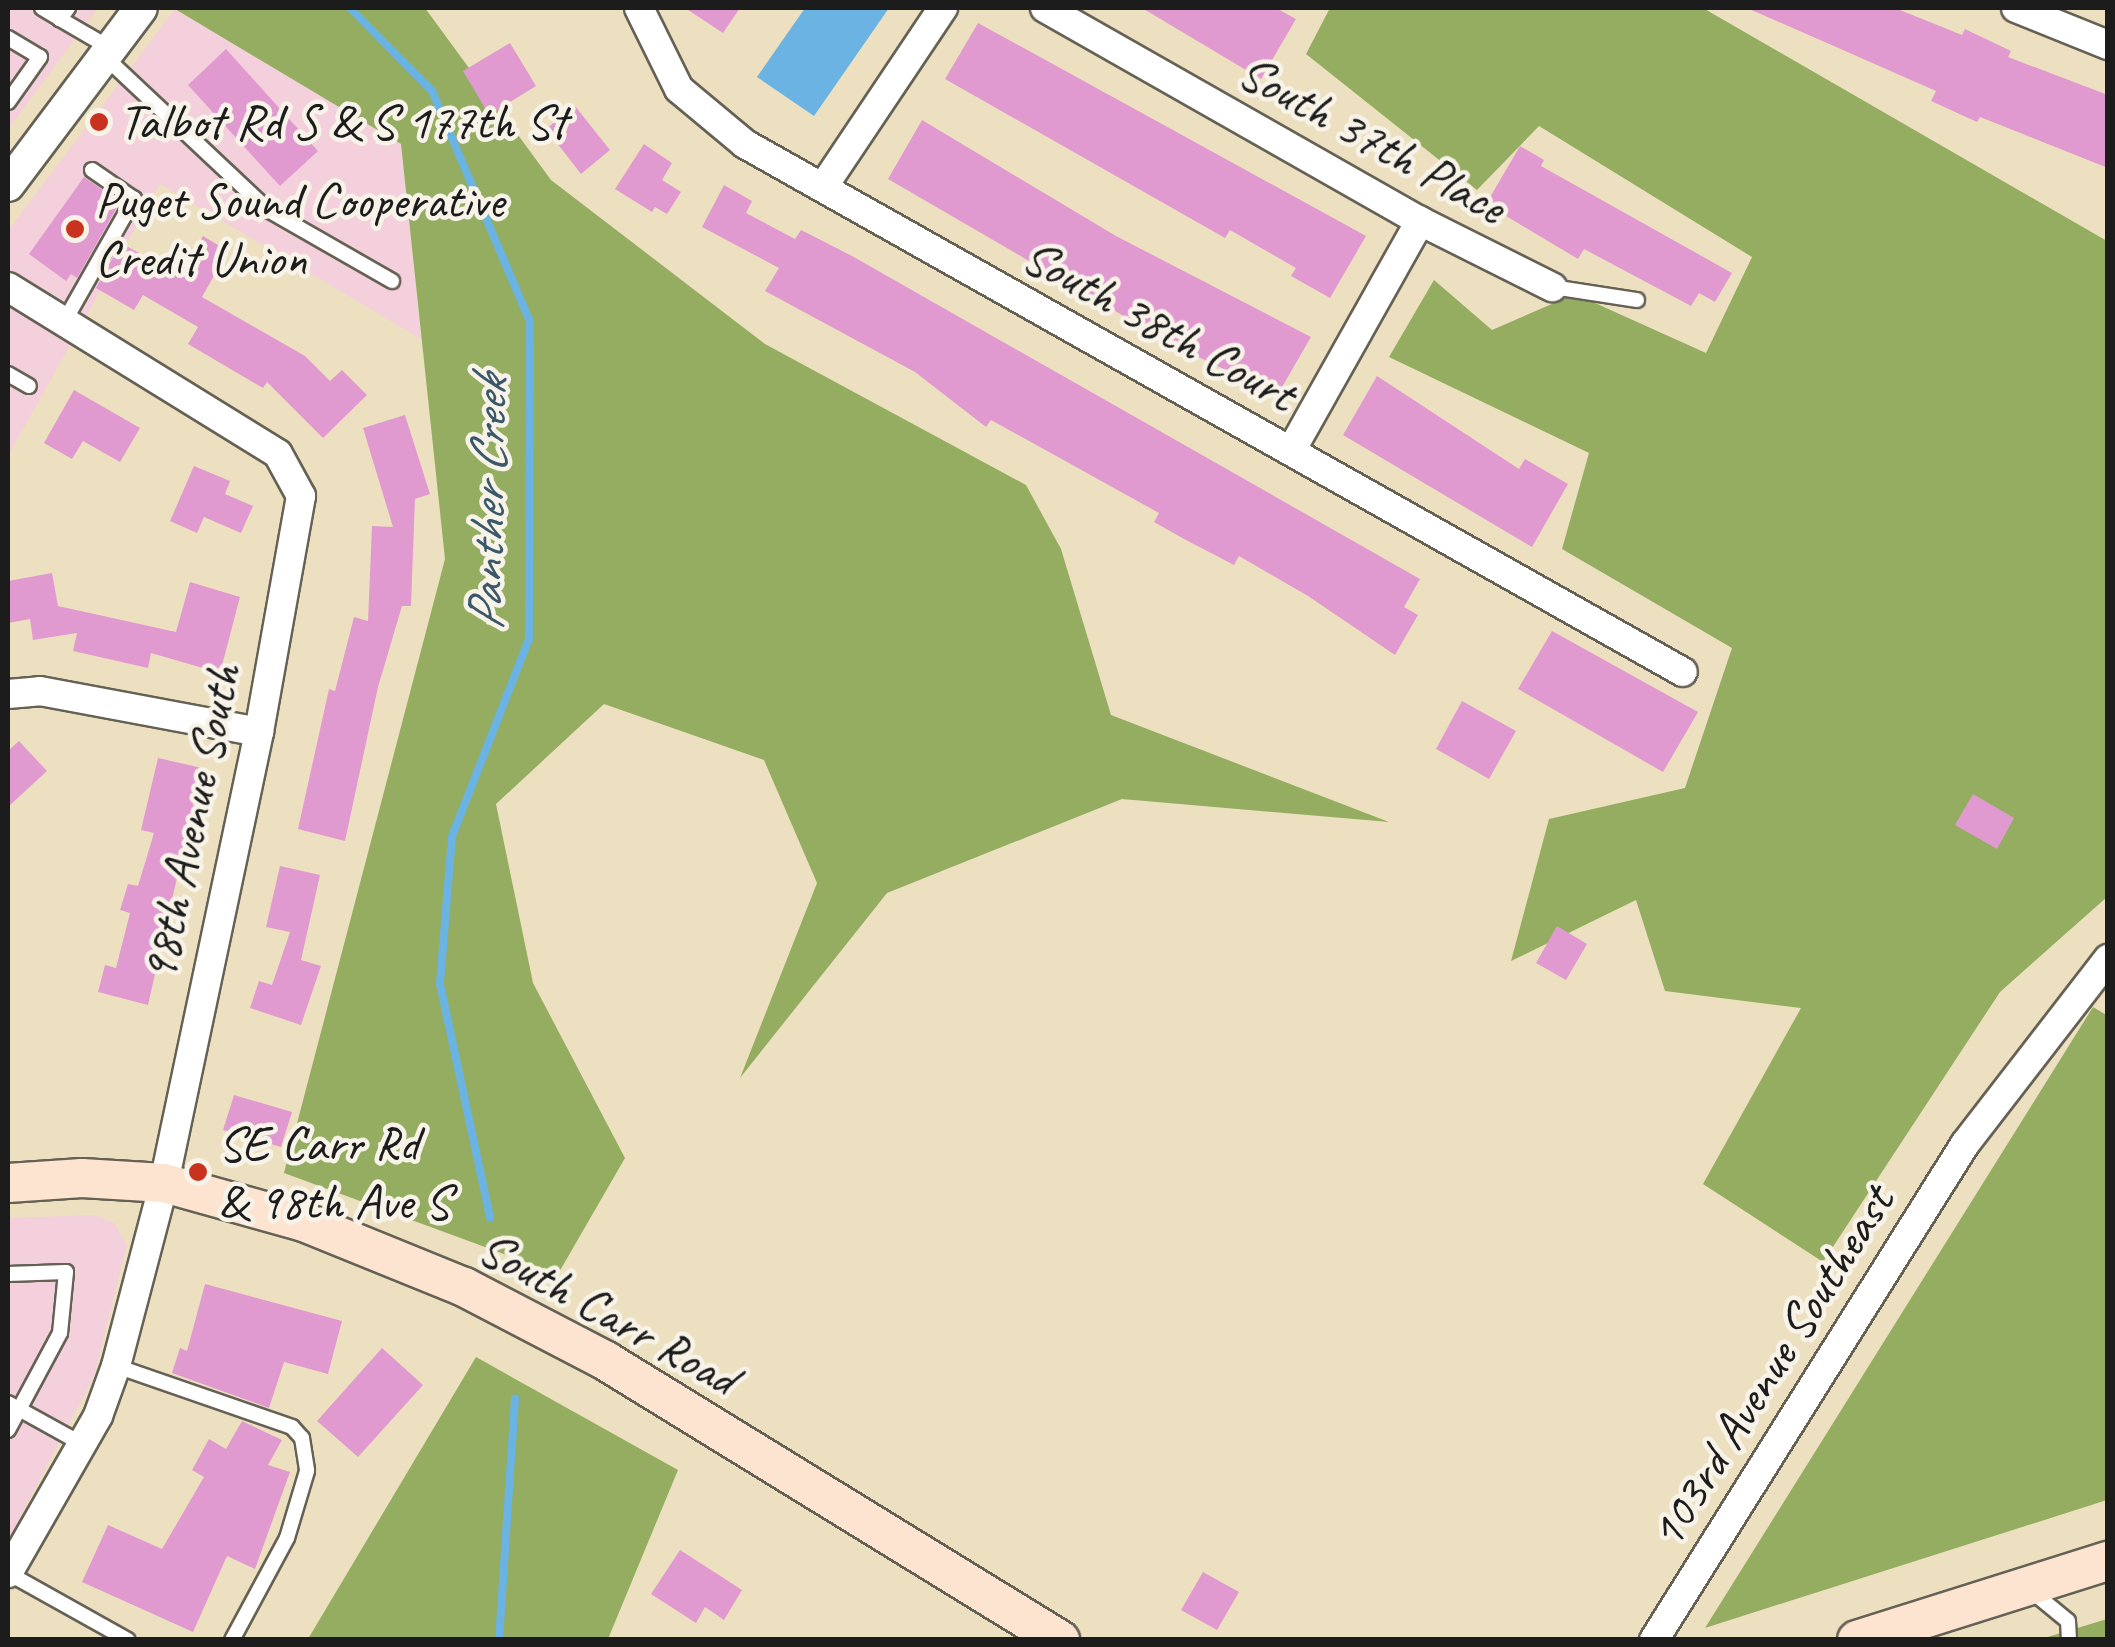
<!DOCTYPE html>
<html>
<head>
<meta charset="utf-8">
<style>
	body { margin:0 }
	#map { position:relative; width:2115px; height:1647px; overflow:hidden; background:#ede0c0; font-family:Caveat,sans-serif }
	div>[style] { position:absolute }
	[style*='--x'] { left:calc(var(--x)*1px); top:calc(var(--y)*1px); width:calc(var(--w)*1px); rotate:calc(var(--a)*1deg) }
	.built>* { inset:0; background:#f4cfdc }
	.forest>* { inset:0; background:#94ad60 }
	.water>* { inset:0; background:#6ab3e2 }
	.stream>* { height:8px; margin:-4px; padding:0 4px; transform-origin:4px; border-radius:4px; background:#6ab3e2 }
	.building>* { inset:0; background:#e19ad0 }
	.roads { filter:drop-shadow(2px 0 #656155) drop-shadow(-2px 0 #656155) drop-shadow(0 2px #656155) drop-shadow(0 -2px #656155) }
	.service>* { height:14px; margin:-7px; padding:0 7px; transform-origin:7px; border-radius:7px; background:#fff }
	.minor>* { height:28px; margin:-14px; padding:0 14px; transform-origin:14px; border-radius:14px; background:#fff }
	.tertiary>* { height:32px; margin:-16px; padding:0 16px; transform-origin:16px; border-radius:16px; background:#fff }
	.secondary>* { height:38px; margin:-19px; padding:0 19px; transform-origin:19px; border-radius:19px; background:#fde4d1 }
	.dots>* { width:28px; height:28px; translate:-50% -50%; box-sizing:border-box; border:5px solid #f7f3e8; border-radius:50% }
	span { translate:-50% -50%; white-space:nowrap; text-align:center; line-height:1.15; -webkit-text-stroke:9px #f7f3e8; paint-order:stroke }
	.poi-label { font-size:50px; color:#1c1c1c }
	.left { translate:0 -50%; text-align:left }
	.street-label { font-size:50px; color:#1c1c1c }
	.water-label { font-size:52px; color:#3b586b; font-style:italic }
	.frame { position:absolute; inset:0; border:10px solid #1c1c1c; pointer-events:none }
</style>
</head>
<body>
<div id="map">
	<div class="built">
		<div style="clip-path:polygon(8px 8px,98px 8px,8px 129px)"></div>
		<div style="clip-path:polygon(175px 9px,401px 144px,421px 339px,160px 184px,8px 456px,8px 231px)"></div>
		<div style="clip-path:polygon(94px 1215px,114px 1223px,127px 1245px,94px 1376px,8px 1540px,8px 1218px)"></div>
	</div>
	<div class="forest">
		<div style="clip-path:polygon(425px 8px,551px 180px,765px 344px,1026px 485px,1061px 549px,1111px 715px,1389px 822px,1122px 799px,887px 893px,740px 1078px,817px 883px,764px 760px,604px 704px,496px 804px,533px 983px,625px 1158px,558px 1274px,284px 1173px,445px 559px,401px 144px,175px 9px)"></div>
		<div style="clip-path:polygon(1330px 8px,1703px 8px,2107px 241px,2107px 897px,2000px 992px,1823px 1262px,1703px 1184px,1801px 1008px,1665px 991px,1636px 900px,1511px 961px,1549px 819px,1685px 788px,1732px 648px,1562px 549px,1589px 453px,1389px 357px,1434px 280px,1492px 330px,1575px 294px,1706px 353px,1752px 257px,1539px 126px,1477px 190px,1306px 54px)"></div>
		<div style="clip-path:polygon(2093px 1007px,2108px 1016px,2107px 1500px,1705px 1628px)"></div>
		<div style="clip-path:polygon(476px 1357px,678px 1470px,608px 1639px,308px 1639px)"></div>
		<div style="clip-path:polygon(2107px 1619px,2107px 1639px,2041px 1639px)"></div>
	</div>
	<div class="water">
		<div style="clip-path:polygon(805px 8px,889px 8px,814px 116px,757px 77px)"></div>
	</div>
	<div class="stream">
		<div style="--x:350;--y:8;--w:117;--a:45.3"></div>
		<div style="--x:432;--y:91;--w:251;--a:67"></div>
		<div style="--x:530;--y:322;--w:317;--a:90.2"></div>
		<div style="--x:529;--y:639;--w:212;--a:111.3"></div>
		<div style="--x:452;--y:837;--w:147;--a:94.7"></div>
		<div style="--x:440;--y:984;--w:239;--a:77.9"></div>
		<div style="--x:499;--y:1640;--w:242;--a:-86.2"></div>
	</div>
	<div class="building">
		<div style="clip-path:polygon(685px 8px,740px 8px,723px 33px)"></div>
		<div style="clip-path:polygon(1142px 8px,1276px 8px,1296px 19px,1261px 79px)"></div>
		<div style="clip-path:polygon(1747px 8px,1895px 8px,1962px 35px,1965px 29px,2011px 51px,2008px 57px,2108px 95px,2108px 168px,1980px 117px,1977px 122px,1931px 101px,1936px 91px)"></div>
		<div style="clip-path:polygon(978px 23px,1366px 236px,1330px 298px,1291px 276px,1296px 268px,1230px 230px,1225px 238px,945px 79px)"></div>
		<div style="clip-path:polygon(510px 43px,536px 86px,489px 115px,463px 71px)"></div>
		<div style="clip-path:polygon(226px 49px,318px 151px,280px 186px,188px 85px)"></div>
		<div style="clip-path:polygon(575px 106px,610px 150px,581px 174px,546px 129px)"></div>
		<div style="clip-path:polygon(922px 120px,1116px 236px,1311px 337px,1278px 394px,1231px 366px,1228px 371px,1177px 347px,888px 179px)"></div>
		<div style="clip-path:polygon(644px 144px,672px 163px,662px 180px,681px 192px,667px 214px,655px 207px,652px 212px,615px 189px)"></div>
		<div style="clip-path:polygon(1520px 146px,1544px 160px,1541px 166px,1732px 273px,1715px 302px,1699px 293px,1691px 306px,1584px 249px,1578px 259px,1486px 204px)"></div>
		<div style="clip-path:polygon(84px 177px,120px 202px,77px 278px,71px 274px,66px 281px,29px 254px)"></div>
		<div style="clip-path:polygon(724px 185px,752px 201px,746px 213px,795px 239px,801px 230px,852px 256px,1420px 579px,1404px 607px,1418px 615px,1395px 655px,1308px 596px,1239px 556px,1234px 565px,1184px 539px,1154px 522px,1159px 513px,991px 420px,986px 427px,915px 372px,765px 291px,779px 268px,702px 227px)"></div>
		<div style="clip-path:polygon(203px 236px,228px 251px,202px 297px,305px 356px,330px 381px,342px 370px,367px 395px,323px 438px,267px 382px,263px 388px,188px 344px,198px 327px,143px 295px,134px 310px,96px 288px,121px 243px,180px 276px)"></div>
		<div style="clip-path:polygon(1377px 376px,1519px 469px,1525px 459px,1568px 484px,1532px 547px,1343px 435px)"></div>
		<div style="clip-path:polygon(74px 390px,140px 428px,120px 462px,83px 441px,72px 459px,44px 443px)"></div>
		<div style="clip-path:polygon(405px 415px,430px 494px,415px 499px,411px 606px,402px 606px,378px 687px,345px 841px,298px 829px,329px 689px,335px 691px,354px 617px,368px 621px,372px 526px,393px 527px,363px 428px)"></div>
		<div style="clip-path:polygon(194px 466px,230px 481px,225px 494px,253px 506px,241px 533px,204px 517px,197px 533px,170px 521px)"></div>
		<div style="clip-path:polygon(52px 573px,58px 606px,176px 632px,190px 582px,240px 597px,220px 673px,151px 653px,148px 668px,73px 651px,77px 633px,33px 640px,30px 619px,8px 623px,8px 581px)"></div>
		<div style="clip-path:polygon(1552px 631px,1698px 712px,1663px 772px,1518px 689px)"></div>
		<div style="clip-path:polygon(1462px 701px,1516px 731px,1489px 779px,1436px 749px)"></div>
		<div style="clip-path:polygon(19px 741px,47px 771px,8px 807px,8px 751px)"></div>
		<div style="clip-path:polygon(158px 758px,202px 768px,148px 1005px,98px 992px,105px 965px,116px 968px,130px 913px,120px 910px,128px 884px,138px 886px,154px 833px,141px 830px)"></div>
		<div style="clip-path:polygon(1973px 794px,2014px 818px,1997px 849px,1955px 825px)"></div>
		<div style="clip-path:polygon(280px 866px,320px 875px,301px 960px,321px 966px,301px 1025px,250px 1008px,259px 981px,272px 985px,290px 932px,266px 927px)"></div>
		<div style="clip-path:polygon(1557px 926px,1587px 944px,1566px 980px,1536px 963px)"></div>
		<div style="clip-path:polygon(234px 1095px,292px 1112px,281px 1147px,223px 1130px)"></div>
		<div style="clip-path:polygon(205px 1284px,342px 1321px,328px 1374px,284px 1362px,269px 1408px,172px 1373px,180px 1348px,187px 1351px)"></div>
		<div style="clip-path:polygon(382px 1348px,423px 1385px,358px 1457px,317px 1421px)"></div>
		<div style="clip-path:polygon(242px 1421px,282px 1440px,268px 1465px,290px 1472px,255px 1569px,227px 1556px,193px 1632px,82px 1582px,108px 1525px,162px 1549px,204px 1477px,192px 1470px,209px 1439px,226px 1449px)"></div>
		<div style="clip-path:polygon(680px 1550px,742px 1590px,724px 1620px,705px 1607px,696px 1623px,651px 1594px)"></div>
		<div style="clip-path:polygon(1203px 1572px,1239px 1592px,1217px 1630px,1181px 1610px)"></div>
	</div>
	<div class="roads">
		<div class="service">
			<div style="--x:42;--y:8;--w:21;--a:31"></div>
			<div style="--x:68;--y:8;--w:14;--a:126"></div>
			<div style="--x:60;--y:19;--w:58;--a:30.1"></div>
			<div style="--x:8;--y:38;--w:37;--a:31"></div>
			<div style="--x:40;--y:57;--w:55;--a:125.4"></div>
			<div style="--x:105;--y:57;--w:224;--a:43.2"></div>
			<div style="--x:268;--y:210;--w:143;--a:29.8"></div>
			<div style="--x:1552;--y:287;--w:86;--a:8.7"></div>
			<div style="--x:64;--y:322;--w:142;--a:-60.4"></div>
			<div style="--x:134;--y:199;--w:51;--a:-145.4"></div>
			<div style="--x:8;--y:374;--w:24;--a:30"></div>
			<div style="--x:8;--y:1274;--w:58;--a:-2"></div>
			<div style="--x:66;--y:1272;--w:61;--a:95.6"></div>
			<div style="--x:60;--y:1333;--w:110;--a:118.2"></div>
			<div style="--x:116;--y:1366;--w:186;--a:19.1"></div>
			<div style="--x:292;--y:1427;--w:15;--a:48"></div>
			<div style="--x:302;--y:1438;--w:33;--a:81"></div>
			<div style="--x:307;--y:1471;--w:70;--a:106.6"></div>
			<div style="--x:287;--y:1538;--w:116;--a:118.3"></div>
			<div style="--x:8;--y:1403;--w:85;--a:29"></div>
			<div style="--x:8;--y:1573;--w:137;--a:29.2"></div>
			<div style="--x:2029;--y:1589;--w:50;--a:39.4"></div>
			<div style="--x:2068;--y:1621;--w:19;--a:87"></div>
		</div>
		<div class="minor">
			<div style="--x:639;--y:8;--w:90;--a:63.7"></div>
			<div style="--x:679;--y:89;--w:86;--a:39.8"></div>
			<div style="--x:745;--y:144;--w:1076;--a:29.38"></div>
			<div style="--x:1045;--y:8;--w:431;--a:29.6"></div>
			<div style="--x:1420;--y:221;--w:148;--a:26.6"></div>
			<div style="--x:2016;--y:8;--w:99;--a:21.9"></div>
			<div style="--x:823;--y:187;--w:216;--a:-56.2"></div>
			<div style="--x:8;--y:287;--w:317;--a:31.7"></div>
			<div style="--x:278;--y:454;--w:48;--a:61.3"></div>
			<div style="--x:301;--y:496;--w:240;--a:100.1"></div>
			<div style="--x:259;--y:732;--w:461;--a:101.9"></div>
			<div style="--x:164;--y:1183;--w:189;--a:104.7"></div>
			<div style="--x:116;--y:1366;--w:53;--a:109.8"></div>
			<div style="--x:98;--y:1416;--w:181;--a:119.8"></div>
			<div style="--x:1291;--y:451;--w:264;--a:-60.7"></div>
			<div style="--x:8;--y:694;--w:32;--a:-5"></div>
			<div style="--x:40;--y:691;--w:223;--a:10.6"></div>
			<div style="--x:1654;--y:1640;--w:585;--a:-57.91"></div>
			<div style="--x:1965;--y:1144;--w:234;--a:-52.3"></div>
		</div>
		<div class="tertiary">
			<div style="--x:8;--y:185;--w:221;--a:-53.1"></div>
		</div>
		<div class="secondary">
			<div style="--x:8;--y:1183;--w:74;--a:-3.9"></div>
			<div style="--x:82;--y:1178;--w:82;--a:3.5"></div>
			<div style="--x:164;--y:1183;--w:145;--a:15.6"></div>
			<div style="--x:304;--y:1222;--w:173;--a:22.1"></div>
			<div style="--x:464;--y:1287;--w:160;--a:27.5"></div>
			<div style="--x:606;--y:1361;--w:533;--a:31.57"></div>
			<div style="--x:1857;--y:1640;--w:263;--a:-17.5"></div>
		</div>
	</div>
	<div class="dots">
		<div style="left:99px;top:122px;background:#c8321e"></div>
		<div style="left:75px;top:229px;background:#c8321e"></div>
		<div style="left:198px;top:1172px;background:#c8321e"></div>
	</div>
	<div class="poi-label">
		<span class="left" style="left:119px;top:122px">Talbot Rd S &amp; S 177th St</span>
		<span class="left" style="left:95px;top:229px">Puget Sound Cooperative<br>Credit Union</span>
		<span class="left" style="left:218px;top:1172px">SE Carr Rd<br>&amp; 98th Ave S</span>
	</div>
	<div class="street-label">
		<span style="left:1372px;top:139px;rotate:29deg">South 37th Place</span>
		<span style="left:1159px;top:325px;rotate:29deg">South 38th Court</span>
		<span style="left:191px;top:823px;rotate:-78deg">98th Avenue South</span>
		<span style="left:608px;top:1313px;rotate:29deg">South Carr Road</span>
		<span style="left:1771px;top:1367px;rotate:-58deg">103rd Avenue Southeast</span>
	</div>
	<div class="water-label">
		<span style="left:488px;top:504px;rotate:-89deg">Panther Creek</span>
	</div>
	<div class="frame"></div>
</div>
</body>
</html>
